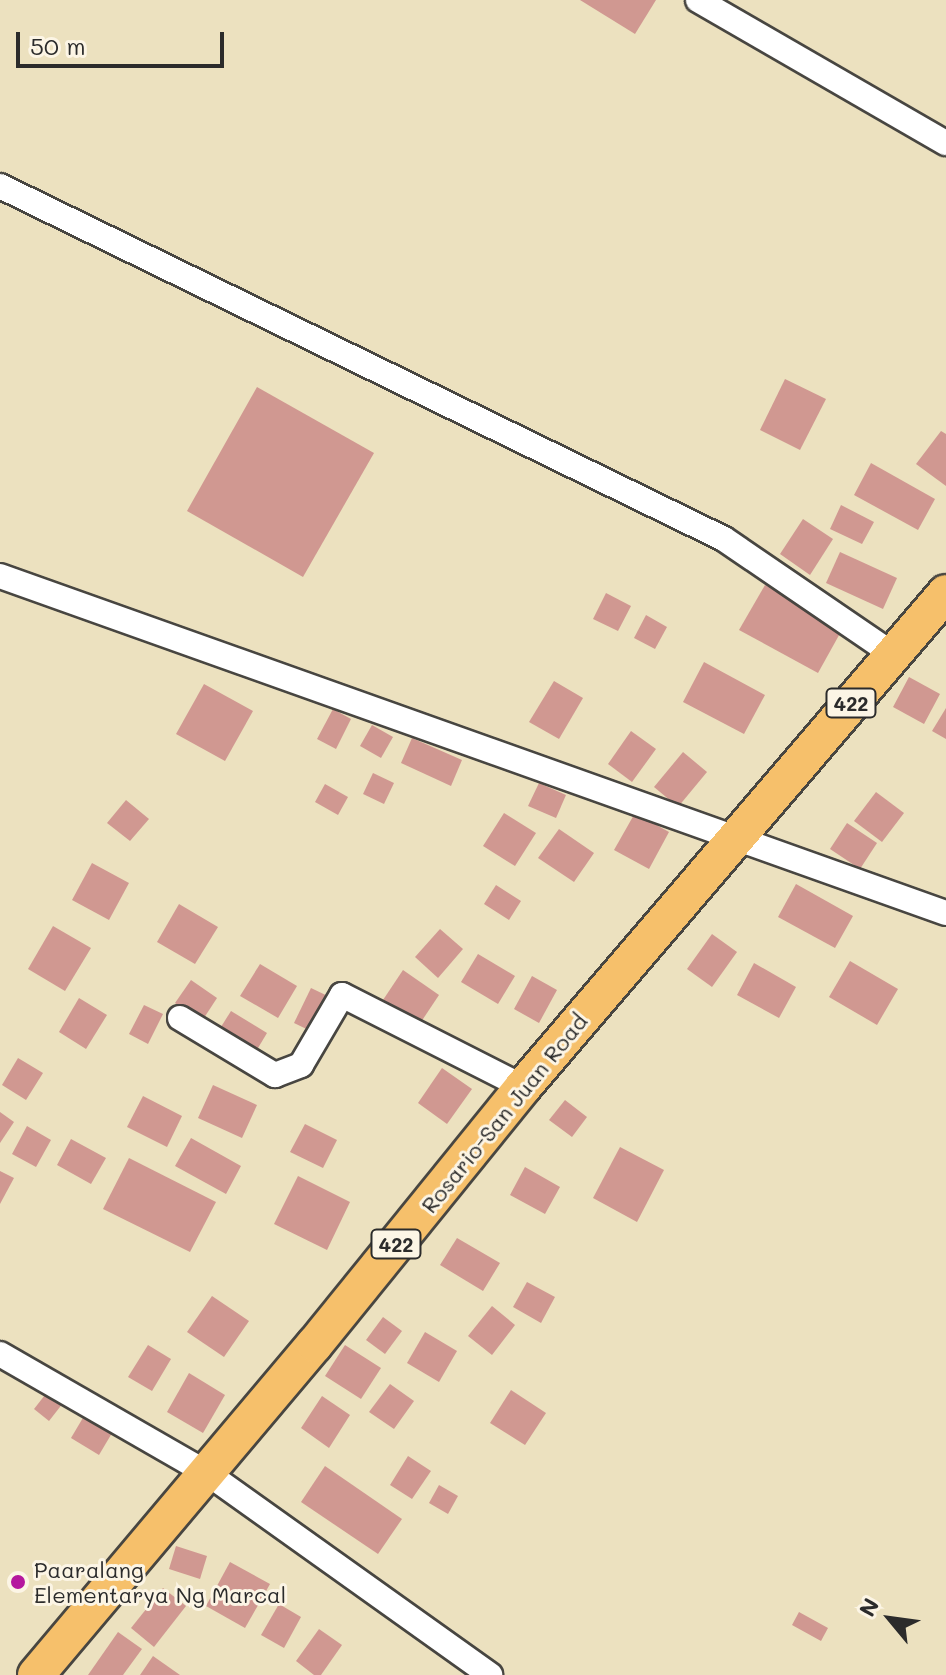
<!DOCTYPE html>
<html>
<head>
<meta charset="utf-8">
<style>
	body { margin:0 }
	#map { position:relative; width:946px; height:1675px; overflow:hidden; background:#ece1bf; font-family:Mali,sans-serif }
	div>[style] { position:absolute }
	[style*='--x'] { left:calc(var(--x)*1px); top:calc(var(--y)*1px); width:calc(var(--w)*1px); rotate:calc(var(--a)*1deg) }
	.building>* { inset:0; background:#d09891 }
	.roads { filter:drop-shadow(2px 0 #484641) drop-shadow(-2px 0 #484641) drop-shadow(0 2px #484641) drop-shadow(0 -2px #484641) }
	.street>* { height:24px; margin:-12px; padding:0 12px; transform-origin:12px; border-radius:12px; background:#fff }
	.primary>* { height:36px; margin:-18px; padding:0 18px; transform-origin:18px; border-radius:18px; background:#f6c06b }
	.dots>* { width:22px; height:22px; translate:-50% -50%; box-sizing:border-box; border:4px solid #fcf5e5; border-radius:50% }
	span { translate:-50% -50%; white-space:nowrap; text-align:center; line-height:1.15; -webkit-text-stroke:6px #fcf5e5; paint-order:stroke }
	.shield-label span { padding:2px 6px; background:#fcf5e5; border:2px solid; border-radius:6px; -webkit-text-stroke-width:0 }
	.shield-label { font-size:20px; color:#2b2b2b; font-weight:700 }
	.street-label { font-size:22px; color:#2b2b2b }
	.poi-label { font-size:22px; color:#2b2b2b }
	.left { translate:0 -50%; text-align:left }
	.north { position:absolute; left:850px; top:1579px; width:80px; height:80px; -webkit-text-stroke:6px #fcf5e5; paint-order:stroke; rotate:299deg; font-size:22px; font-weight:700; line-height:32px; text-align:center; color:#2b2b2b }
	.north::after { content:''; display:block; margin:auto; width:28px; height:36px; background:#2b2b2b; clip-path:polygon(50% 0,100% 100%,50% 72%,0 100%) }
	.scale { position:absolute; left:16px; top:32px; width:208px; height:36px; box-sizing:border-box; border:4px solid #2b2b2b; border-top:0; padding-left:10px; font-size:24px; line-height:28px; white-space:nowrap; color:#2b2b2b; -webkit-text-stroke:6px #fcf5e5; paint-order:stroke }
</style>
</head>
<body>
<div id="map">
	<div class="building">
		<div style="clip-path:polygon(580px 0,656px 0,635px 34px)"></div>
		<div style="clip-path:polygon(785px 379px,826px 399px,800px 450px,760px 430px)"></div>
		<div style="clip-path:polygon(257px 387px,374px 453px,303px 577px,187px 511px)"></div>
		<div style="clip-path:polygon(941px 431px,946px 434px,946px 486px,916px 464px)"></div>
		<div style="clip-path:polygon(871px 463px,935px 499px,918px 530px,854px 495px)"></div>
		<div style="clip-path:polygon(841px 505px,874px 522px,862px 544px,830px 529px)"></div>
		<div style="clip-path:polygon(803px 519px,833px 539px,810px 575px,780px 554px)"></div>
		<div style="clip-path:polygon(840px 552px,897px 578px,883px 609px,826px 583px)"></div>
		<div style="clip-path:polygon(765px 585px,843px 628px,818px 673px,739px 630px)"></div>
		<div style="clip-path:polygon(606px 593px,631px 606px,618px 631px,593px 619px)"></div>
		<div style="clip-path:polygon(646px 615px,667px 627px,655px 649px,634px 638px)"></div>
		<div style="clip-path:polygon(704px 662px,765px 695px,744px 734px,683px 702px)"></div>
		<div style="clip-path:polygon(909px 677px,940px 694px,924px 724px,893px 707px)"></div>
		<div style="clip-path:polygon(554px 681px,583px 698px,559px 739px,529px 722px)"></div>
		<div style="clip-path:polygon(204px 684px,253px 711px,225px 761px,176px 734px)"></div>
		<div style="clip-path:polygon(946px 708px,946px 739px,932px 731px)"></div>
		<div style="clip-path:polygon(333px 709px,351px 719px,336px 749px,317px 739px)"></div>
		<div style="clip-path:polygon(372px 725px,393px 737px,381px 758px,360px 746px)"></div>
		<div style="clip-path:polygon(631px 731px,656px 749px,632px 782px,608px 764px)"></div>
		<div style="clip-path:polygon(412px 738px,462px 760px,451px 786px,401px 763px)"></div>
		<div style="clip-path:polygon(683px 752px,707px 772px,678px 807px,654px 787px)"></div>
		<div style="clip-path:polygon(373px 773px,394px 783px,384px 804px,363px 794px)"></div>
		<div style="clip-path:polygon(539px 783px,566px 795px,556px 818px,528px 806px)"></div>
		<div style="clip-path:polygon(325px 784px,348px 797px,338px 815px,315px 802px)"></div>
		<div style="clip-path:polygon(876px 792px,904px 813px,882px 842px,854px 821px)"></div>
		<div style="clip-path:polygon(126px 800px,149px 819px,130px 841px,107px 823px)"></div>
		<div style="clip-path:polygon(504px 813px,536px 833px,515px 866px,483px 846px)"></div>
		<div style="clip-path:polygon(635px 813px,669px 832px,649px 869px,614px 850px)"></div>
		<div style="clip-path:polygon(847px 823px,877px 843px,860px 869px,830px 849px)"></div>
		<div style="clip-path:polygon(559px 829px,594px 853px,574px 882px,538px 858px)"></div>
		<div style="clip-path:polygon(92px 863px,129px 883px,109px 920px,72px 900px)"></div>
		<div style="clip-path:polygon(796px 884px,853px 916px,835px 948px,778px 917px)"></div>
		<div style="clip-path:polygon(496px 885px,521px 901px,509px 920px,484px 904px)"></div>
		<div style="clip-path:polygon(179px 904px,218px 927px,195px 964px,157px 942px)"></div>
		<div style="clip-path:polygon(53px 926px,91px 948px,65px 991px,28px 969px)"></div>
		<div style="clip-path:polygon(440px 929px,463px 949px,438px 978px,415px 957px)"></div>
		<div style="clip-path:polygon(712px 934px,737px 952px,712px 987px,687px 969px)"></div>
		<div style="clip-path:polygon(478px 954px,515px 976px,498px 1004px,461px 982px)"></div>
		<div style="clip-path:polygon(850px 961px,898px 989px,877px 1025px,829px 997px)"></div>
		<div style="clip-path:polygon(754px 963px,796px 987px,779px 1018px,737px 995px)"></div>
		<div style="clip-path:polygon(260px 964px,297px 986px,278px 1018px,240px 996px)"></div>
		<div style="clip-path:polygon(403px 970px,439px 995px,417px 1028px,381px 1003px)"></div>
		<div style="clip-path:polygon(532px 976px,557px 990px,539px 1023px,514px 1009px)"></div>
		<div style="clip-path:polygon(191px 980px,217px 998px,202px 1021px,175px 1003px)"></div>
		<div style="clip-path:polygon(311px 988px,336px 1000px,319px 1035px,294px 1023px)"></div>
		<div style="clip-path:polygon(79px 998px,107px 1015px,86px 1049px,59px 1032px)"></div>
		<div style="clip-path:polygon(144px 1005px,163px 1014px,148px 1044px,129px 1034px)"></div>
		<div style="clip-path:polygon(231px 1011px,267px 1033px,255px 1053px,219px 1030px)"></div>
		<div style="clip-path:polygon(18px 1058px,43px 1073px,26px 1100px,2px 1085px)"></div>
		<div style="clip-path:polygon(442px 1068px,472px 1089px,447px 1124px,418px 1103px)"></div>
		<div style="clip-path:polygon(213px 1085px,257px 1105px,242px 1138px,198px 1118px)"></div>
		<div style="clip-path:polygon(143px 1096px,182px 1116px,167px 1147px,127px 1127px)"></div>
		<div style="clip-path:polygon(565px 1100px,587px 1117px,572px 1137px,549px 1120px)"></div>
		<div style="clip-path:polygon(0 1112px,14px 1122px,0 1143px)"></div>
		<div style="clip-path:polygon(305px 1124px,337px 1140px,323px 1168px,290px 1152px)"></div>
		<div style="clip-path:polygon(27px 1126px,51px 1140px,36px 1167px,12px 1154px)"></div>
		<div style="clip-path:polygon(191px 1138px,241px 1166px,226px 1194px,175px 1166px)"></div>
		<div style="clip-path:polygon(71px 1139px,106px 1158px,91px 1184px,57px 1165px)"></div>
		<div style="clip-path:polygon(620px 1147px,664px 1170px,637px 1222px,593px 1198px)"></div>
		<div style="clip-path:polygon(129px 1158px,216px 1202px,190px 1252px,103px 1209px)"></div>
		<div style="clip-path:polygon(525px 1167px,560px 1187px,545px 1214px,510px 1195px)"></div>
		<div style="clip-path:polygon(0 1171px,14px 1178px,0 1204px)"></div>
		<div style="clip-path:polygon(298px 1176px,350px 1202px,327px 1250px,274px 1224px)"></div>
		<div style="clip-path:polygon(457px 1238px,500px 1263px,483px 1291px,440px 1265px)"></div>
		<div style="clip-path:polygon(527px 1282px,555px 1297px,541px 1323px,513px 1307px)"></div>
		<div style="clip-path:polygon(212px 1296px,249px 1321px,224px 1357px,187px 1332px)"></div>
		<div style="clip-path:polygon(492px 1306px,515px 1325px,492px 1355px,468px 1336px)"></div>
		<div style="clip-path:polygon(383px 1317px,402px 1331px,385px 1354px,366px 1340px)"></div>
		<div style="clip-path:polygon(425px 1332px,457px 1351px,439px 1382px,407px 1363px)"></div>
		<div style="clip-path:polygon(148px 1345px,171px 1359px,152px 1391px,128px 1377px)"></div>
		<div style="clip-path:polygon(345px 1345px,381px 1368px,361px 1399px,325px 1376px)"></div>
		<div style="clip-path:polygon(189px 1373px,225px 1395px,203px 1433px,167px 1412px)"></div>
		<div style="clip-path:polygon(390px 1384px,414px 1401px,394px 1429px,369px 1412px)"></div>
		<div style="clip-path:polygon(52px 1386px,67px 1398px,49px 1421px,34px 1409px)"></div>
		<div style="clip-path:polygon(511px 1390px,546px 1413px,525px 1445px,490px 1423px)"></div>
		<div style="clip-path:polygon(322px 1396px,350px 1415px,329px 1448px,301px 1428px)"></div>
		<div style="clip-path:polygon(87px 1411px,115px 1428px,99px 1455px,71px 1438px)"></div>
		<div style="clip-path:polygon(408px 1456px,431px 1471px,412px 1499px,390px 1485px)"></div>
		<div style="clip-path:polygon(325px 1466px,402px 1519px,378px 1554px,301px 1502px)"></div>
		<div style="clip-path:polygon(439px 1485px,458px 1496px,448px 1514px,429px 1503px)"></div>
		<div style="clip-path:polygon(176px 1546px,207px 1556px,200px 1579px,169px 1569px)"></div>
		<div style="clip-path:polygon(230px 1562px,270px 1584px,245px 1628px,206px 1606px)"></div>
		<div style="clip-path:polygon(163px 1588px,186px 1606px,154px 1647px,131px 1628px)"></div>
		<div style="clip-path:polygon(279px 1604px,301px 1617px,284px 1648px,261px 1635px)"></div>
		<div style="clip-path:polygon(799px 1612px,828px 1628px,821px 1641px,792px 1625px)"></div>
		<div style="clip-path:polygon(319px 1629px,342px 1645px,321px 1675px,314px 1675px,296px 1661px)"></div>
		<div style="clip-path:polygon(118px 1632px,142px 1649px,123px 1675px,88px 1675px)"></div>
		<div style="clip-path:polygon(153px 1656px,180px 1675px,140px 1675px)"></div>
	</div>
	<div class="roads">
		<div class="street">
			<div style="--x:698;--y:0;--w:286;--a:30"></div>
			<div style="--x:0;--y:186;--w:805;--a:25.99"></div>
			<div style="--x:724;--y:539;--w:206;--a:34.3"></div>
			<div style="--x:0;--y:576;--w:1004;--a:19.61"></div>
			<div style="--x:180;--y:1018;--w:111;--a:31"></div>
			<div style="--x:275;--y:1075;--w:28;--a:-21"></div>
			<div style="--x:301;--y:1065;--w:81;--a:-59.6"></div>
			<div style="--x:342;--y:995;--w:203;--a:26.9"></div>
			<div style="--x:0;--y:1354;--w:239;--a:29.9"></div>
			<div style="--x:207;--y:1473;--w:348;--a:35.5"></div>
		</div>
		<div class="primary">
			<div style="--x:36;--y:1675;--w:433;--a:-49.9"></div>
			<div style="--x:315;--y:1344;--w:331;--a:-51"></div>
			<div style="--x:523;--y:1087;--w:650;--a:-49.43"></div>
		</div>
	</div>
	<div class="dots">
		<div style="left:18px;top:1582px;background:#b5179e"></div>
	</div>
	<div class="shield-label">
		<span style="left:851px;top:703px">422</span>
		<span style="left:396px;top:1244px">422</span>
	</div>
	<div class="street-label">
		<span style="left:504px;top:1113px;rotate:-51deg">Rosario-San Juan Road</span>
	</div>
	<div class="poi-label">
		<span class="left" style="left:34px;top:1582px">Paaralang<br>Elementarya Ng Marcal</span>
	</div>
	<div class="north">N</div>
	<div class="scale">50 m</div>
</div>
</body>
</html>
